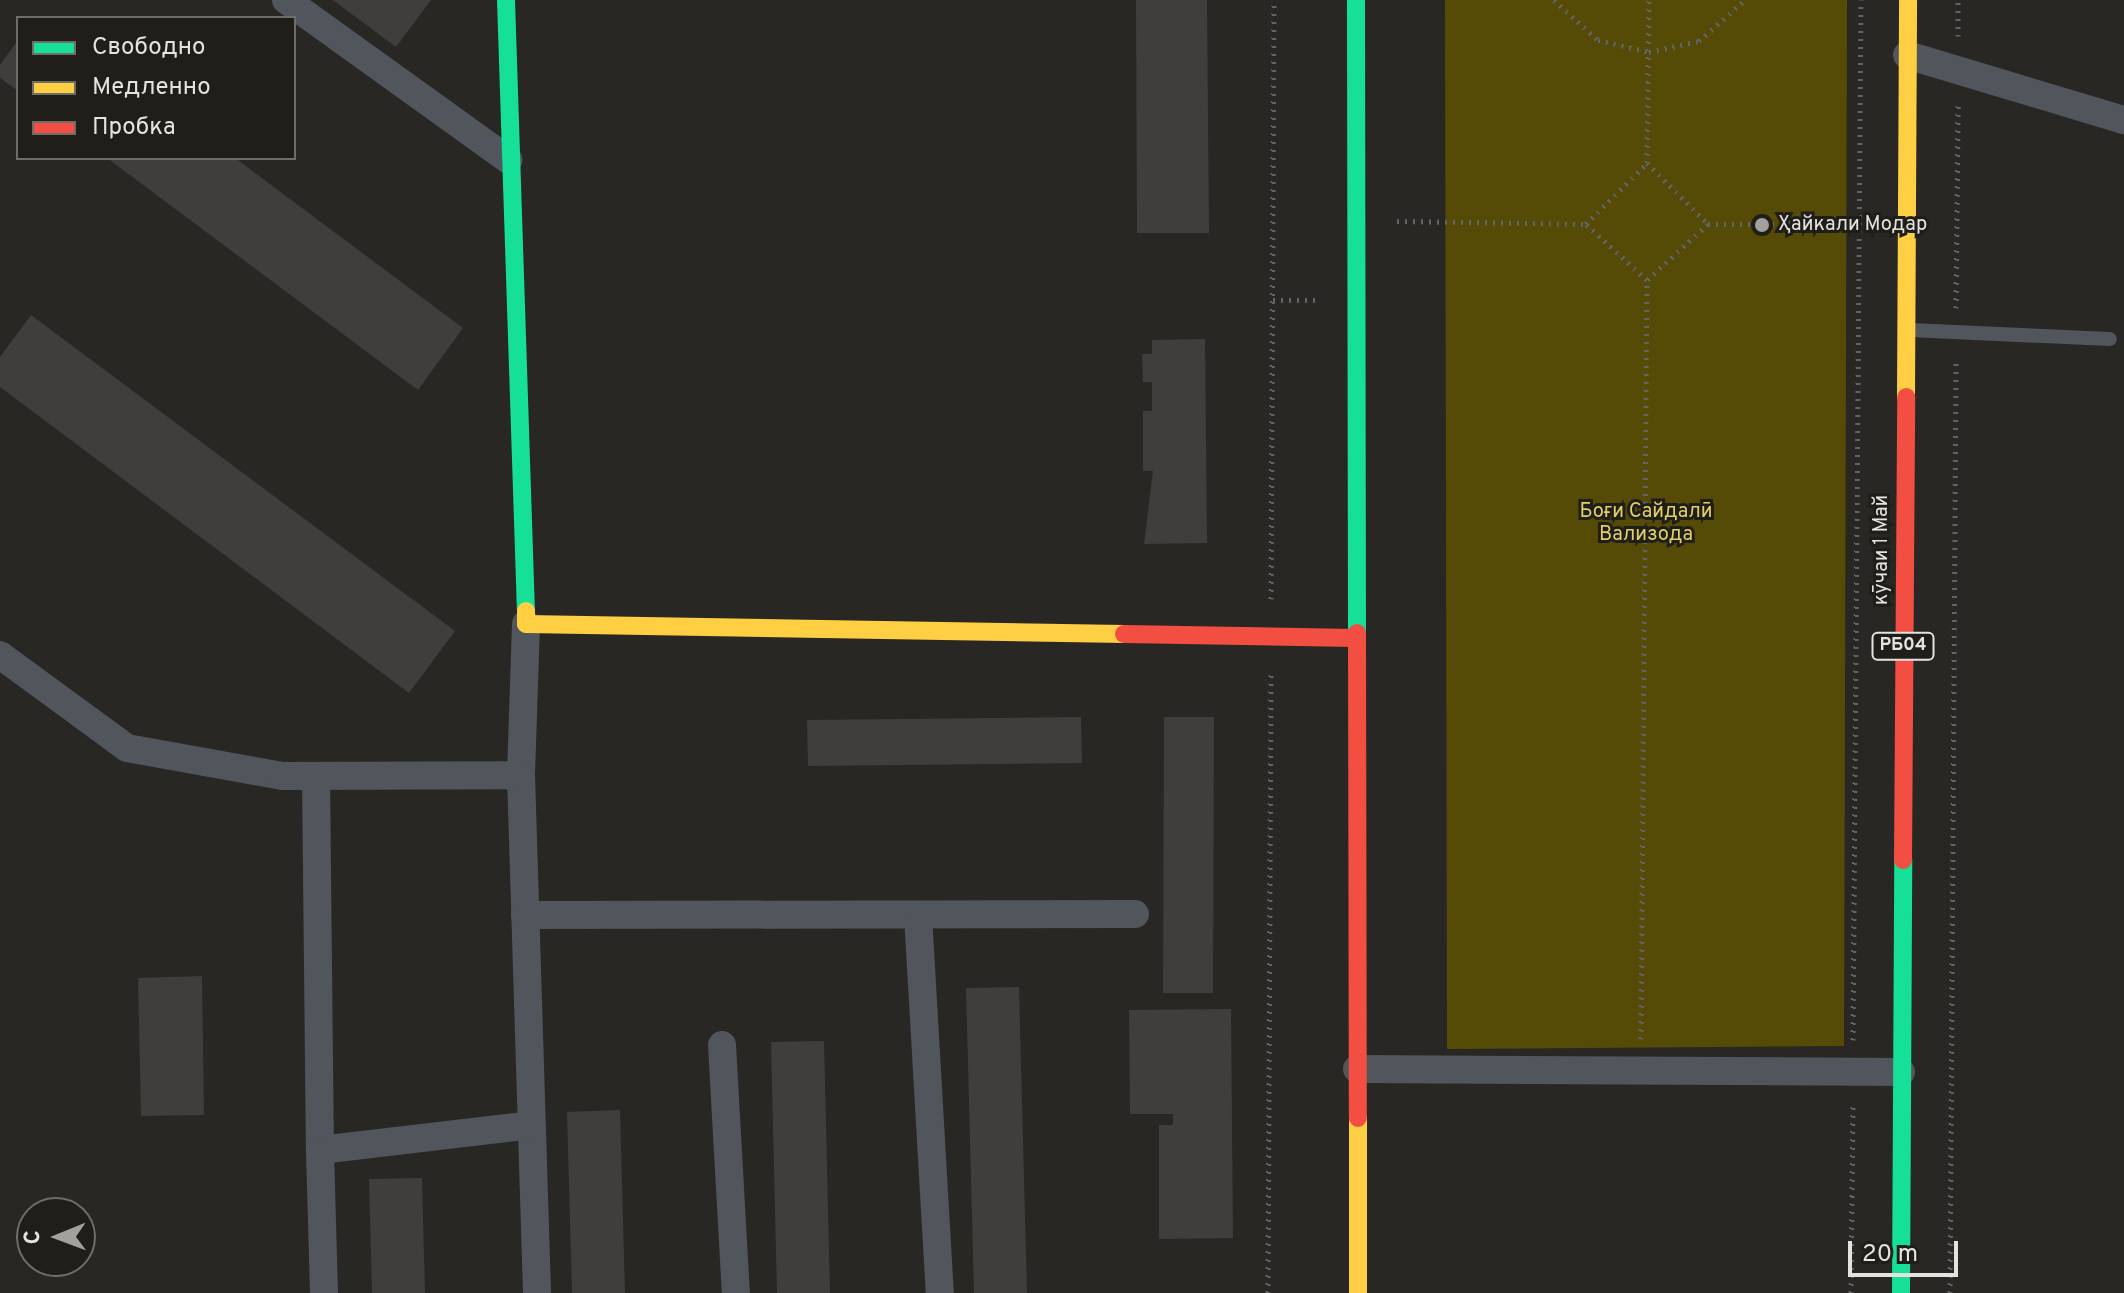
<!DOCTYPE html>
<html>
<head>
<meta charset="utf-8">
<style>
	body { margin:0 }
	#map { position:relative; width:2124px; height:1293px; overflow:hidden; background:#282723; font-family:Overpass,sans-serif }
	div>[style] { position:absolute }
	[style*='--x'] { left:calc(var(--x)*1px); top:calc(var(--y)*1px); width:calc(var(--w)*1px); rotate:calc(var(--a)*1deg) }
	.green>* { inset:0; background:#554a06 }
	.building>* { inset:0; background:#3f3e3c }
	.path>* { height:5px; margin-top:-2.5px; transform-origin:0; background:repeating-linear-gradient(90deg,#616366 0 2px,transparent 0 8px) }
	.lane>* { height:14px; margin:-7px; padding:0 7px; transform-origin:7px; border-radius:7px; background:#51565c }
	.street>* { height:28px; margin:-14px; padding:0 14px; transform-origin:14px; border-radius:14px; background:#51565c }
	.fast>* { height:18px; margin:-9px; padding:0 9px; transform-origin:9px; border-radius:9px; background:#16e098 }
	.slow>* { height:18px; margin:-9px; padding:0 9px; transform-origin:9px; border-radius:9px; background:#ffcf43 }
	.jam>* { height:18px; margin:-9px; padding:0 9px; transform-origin:9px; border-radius:9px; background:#f24e42 }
	.dots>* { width:22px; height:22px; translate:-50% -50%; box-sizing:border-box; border:4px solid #1f1e19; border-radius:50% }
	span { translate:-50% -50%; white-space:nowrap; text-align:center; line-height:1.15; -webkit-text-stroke:6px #1f1e19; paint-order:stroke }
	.shield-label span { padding:2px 6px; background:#1f1e19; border:2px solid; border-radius:6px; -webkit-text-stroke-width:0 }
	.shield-label { font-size:18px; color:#e4e3df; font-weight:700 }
	.poi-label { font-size:20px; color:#e4e3df }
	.left { translate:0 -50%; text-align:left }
	.park-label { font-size:20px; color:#e2cf6a }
	.street-label { font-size:20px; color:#e4e3df }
	.legend { position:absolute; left:16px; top:16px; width:280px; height:144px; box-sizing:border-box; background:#1f1e19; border:2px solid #6e6d68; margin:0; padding:10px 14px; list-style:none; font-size:24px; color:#e4e3df }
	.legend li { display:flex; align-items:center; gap:16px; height:40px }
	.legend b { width:40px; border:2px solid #6e6d68 }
	.north { position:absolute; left:16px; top:1197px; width:80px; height:80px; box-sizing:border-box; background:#1f1e19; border:2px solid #6e6d68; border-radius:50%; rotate:269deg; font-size:22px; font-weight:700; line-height:32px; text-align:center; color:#e4e3df }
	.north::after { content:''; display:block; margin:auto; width:28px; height:36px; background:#a2a19d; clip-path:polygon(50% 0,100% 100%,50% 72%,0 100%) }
	.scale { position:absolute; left:1848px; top:1241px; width:110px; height:36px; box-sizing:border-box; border:4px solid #e4e3df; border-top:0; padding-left:10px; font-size:24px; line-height:28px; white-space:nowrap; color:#e4e3df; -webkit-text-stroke:6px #1f1e19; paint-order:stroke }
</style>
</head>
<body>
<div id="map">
	<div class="green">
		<div style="clip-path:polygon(1445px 0,1847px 0,1844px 1046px,1447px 1049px)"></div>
	</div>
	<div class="building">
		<div style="clip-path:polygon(333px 0,431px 0,396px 47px)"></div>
		<div style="clip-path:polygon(1136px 0,1207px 0,1209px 233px,1137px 233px)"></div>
		<div style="clip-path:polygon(18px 40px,18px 91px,0 78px,0 65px)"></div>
		<div style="clip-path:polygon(107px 158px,235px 158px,463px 328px,418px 390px)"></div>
		<div style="clip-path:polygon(31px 315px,455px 631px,409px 693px,0 387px,0 357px)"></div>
		<div style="clip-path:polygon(1205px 339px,1207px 543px,1144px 544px,1153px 471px,1143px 471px,1143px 411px,1152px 411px,1152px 382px,1143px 382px,1142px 354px,1152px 354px,1152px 340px)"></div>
		<div style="clip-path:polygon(1081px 717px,1082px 763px,808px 766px,807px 720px)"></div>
		<div style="clip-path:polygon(1164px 717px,1214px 717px,1213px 993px,1163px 993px)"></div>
		<div style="clip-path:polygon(202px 976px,204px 1115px,141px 1116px,138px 978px)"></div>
		<div style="clip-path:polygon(1019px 987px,1027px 1293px,974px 1293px,966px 988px)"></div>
		<div style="clip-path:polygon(1231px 1009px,1233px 1238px,1159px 1239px,1159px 1125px,1173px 1125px,1173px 1114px,1130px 1114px,1129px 1010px)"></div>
		<div style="clip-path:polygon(824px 1041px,830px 1293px,777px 1293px,771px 1042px)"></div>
		<div style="clip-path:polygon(620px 1110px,625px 1293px,572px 1293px,567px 1112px)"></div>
		<div style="clip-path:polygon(422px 1178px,425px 1293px,372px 1293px,369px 1179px)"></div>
	</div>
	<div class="path">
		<div style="--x:1554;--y:0;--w:59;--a:42.3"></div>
		<div style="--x:1598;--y:40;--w:52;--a:13.2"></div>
		<div style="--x:1649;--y:52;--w:51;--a:-12.4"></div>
		<div style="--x:1699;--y:41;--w:62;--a:-41.7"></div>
		<div style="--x:1958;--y:36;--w:36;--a:-90"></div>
		<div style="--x:1647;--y:163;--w:86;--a:45"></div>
		<div style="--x:1708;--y:224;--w:83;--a:137.4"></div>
		<div style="--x:1647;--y:280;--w:83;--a:-137.4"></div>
		<div style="--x:1586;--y:224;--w:86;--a:-45"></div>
		<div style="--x:1647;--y:163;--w:163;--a:-89.3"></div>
		<div style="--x:1397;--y:221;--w:189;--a:0.9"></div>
		<div style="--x:1708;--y:224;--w:152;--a:0"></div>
		<div style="--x:1273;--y:300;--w:43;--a:0"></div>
		<div style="--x:1956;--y:308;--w:206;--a:-89.4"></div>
		<div style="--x:1271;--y:599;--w:599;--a:-89.71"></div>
		<div style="--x:1641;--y:1039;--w:759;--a:-89.55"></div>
		<div style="--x:1853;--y:1040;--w:1040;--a:-89.56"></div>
		<div style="--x:1268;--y:1293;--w:620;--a:-89.72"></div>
		<div style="--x:1851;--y:1293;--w:191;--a:-89.4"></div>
		<div style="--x:1950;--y:1293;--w:935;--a:-89.63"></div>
	</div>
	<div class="lane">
		<div style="--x:1910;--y:330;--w:200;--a:2.6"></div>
	</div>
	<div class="street">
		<div style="--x:286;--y:0;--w:274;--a:35.7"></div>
		<div style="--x:1907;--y:55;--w:227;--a:16.7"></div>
		<div style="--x:526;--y:624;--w:151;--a:91.9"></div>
		<div style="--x:521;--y:775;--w:518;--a:88.23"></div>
		<div style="--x:0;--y:655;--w:157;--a:36.2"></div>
		<div style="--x:127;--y:748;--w:158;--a:10.2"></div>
		<div style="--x:283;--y:776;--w:238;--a:-0.2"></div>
		<div style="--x:316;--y:776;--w:374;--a:89.4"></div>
		<div style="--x:320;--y:1150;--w:213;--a:-6.7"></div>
		<div style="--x:525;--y:915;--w:610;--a:-0.09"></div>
		<div style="--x:918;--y:915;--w:379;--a:86.7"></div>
		<div style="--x:722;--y:1045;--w:248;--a:86.8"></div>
		<div style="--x:1357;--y:1069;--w:544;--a:0.32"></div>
		<div style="--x:320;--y:1150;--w:143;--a:88.4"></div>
	</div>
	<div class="fast">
		<div style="--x:506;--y:0;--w:611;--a:88.13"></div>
		<div style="--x:1356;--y:0;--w:633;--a:89.91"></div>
		<div style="--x:1901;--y:1293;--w:433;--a:-89.7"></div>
	</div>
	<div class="slow">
		<div style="--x:1906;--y:397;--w:397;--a:-89.7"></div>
		<div style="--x:526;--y:611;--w:13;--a:90"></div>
		<div style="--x:526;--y:624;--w:598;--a:0.96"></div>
		<div style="--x:1358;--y:1118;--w:175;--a:90"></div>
	</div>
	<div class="jam">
		<div style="--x:1357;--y:633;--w:485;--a:89.9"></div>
		<div style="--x:1124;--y:634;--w:231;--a:1"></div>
		<div style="--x:1903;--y:860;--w:463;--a:-89.6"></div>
	</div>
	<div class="dots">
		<div style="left:1762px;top:225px;background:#a2a19d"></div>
	</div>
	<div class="shield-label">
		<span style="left:1903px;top:646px">РБ04</span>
	</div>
	<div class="poi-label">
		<span class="left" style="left:1778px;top:225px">Ҳайкали Модар</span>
	</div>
	<div class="park-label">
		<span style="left:1646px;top:524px">Боғи Сайдалӣ<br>Вализода</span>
	</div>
	<div class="street-label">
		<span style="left:1882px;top:550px;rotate:-90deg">кӯчаи 1 Май</span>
	</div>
	<ul class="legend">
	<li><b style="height:10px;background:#16e098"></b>Свободно</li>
	<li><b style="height:10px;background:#ffcf43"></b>Медленно</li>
	<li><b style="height:10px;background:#f24e42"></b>Пробка</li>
	</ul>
	<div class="north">С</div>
	<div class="scale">20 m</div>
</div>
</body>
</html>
